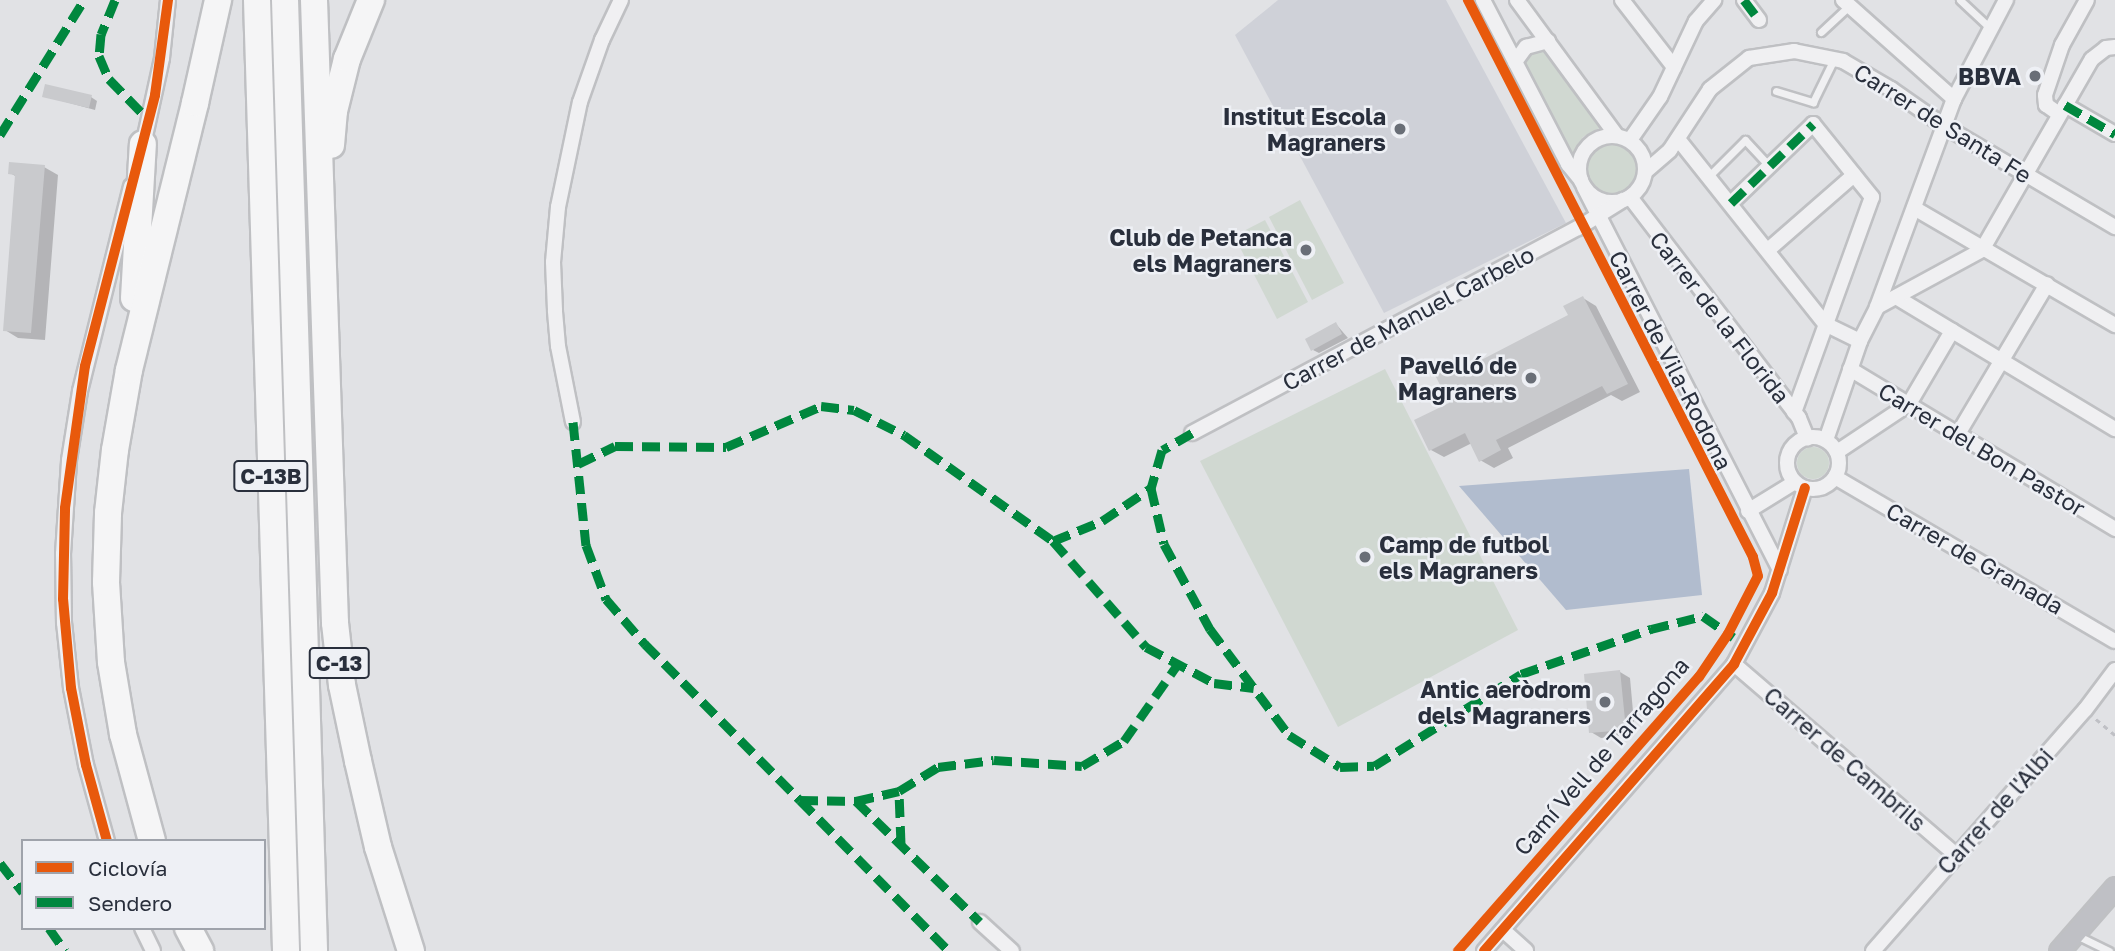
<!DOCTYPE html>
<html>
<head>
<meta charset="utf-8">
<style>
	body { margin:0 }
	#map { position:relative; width:2115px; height:951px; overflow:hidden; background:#e1e2e5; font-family:"Golos Text",sans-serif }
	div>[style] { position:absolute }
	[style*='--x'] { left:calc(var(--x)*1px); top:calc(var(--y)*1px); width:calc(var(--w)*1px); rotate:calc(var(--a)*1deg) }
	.built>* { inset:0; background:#cfd1d8 }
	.green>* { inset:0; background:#d0d8d1 }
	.round { border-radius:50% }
	.water>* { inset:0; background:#b1bcce }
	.shadow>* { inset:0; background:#0003 }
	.building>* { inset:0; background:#c9cacd }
	.path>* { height:2.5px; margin-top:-1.25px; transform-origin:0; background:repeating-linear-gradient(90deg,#bfc0c5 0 5px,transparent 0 10px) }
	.roads { filter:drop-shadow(2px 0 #bfc0c3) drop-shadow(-2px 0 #bfc0c3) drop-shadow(0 2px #bfc0c3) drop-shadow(0 -2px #bfc0c3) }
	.lane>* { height:7px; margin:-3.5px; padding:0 3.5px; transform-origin:3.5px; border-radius:3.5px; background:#f0f0f2 }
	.street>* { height:14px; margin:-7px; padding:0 7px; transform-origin:7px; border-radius:7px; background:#f0f0f2 }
	.street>.ring { margin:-7px; padding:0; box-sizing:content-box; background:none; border:14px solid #f0f0f2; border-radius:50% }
	.secondary>* { height:19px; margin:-9.5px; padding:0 9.5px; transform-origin:9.5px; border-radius:9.5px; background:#bfc0c5 }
	.highway>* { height:26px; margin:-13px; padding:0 13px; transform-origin:13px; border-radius:13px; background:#f5f5f6 }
	.quiet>* { height:9px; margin-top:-4.5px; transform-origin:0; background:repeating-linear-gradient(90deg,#00873e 0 18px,transparent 0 27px) }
	.cycleway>* { height:10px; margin:-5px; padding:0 5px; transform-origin:5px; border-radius:5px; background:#e8590c }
	.dots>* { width:19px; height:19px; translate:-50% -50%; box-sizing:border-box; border:4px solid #eef0f5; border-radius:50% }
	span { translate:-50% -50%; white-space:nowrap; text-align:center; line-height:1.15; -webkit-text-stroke:5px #eef0f5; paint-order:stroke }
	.shield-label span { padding:2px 5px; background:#eef0f5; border:2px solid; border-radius:5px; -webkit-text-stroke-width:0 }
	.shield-label { font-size:21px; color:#292f3c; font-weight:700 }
	.poi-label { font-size:23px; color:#292f3c; font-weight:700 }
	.right { translate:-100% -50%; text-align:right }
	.left { translate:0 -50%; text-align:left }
	.street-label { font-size:23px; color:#292f3c }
	.legend { position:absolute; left:21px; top:839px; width:245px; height:91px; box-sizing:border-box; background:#eef0f5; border:2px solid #9fa3ab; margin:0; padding:9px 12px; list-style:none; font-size:21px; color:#292f3c }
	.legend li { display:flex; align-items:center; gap:14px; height:35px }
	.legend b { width:35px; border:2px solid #9fa3ab }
</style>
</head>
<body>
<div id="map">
	<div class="built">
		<div style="clip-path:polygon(1278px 0,1446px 0,1566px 223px,1384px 313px,1235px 35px)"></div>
	</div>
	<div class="green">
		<div style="clip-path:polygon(1543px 49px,1548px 51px,1603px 126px,1583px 137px,1571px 156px,1526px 70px,1525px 60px,1530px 52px)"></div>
		<div class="round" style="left:1587px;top:144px;width:50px;height:50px"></div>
		<div style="clip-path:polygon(1300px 200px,1344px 283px,1312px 300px,1269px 217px)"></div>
		<div style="clip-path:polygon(1265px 220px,1308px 302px,1277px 319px,1234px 236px)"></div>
		<div style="clip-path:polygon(1385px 369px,1518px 630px,1338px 727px,1200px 461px)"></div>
		<div class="round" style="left:1797px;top:447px;width:32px;height:32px"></div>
	</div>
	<div class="water">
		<div style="clip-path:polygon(1689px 469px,1702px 595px,1566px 610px,1459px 486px)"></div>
	</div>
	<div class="shadow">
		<div style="clip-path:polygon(44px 96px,91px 97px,97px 101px,95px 110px)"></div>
		<div style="clip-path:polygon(44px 167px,58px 175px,45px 340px,18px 338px,5px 330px,17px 177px,10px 173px)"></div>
		<div style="clip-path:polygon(1583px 298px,1596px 306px,1640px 392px,1622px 401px,1611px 395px,1508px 448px,1513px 458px,1494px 468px,1480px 460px,1472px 443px,1444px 457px,1431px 450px,1451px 403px,1456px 364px,1465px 369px,1570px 316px)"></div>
		<div style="clip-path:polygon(1336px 324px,1348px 338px,1319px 353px,1313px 350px)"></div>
		<div style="clip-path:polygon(1620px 672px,1630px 678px,1635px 734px,1601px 738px,1591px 732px)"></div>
	</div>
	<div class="building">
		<div style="clip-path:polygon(45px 84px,92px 95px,89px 108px,42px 97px)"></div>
		<div style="clip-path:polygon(9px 162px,45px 165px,31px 333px,3px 331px,15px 175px,8px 174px)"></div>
		<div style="clip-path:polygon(1583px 296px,1628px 384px,1607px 394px,1602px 386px,1496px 440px,1501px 450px,1479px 462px,1465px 433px,1429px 451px,1414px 420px,1449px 403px,1434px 373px,1456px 362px,1460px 371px,1568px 315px,1563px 306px)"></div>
		<div style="clip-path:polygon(1336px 322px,1342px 334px,1311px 351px,1305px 339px)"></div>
		<div style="clip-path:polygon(1620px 670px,1626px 730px,1589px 733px,1584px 674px)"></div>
	</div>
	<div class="path">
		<div style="--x:2096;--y:719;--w:25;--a:40"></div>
	</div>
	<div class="roads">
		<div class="lane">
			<div style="--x:1960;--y:0;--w:41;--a:43"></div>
			<div style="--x:1821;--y:32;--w:38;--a:-43"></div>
			<div style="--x:1776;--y:91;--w:39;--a:17"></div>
			<div style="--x:1813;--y:102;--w:48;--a:-64"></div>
			<div style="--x:1709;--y:176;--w:51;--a:-45"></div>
			<div style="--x:1745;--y:140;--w:35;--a:47"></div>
			<div style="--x:2074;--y:934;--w:39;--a:26"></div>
		</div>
		<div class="street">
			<div style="--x:1483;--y:0;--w:185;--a:62.6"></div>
			<div style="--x:1568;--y:164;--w:21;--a:51"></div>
			<div style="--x:1517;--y:0;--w:167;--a:53.7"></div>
			<div style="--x:1622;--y:0;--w:85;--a:52.2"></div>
			<div style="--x:1744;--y:0;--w:25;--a:53"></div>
			<div style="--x:1843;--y:0;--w:149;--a:41.7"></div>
			<div style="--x:1515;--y:62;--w:19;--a:-54"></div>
			<div style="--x:1526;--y:47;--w:23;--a:-15"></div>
			<div style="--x:2065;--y:105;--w:58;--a:30.1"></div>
			<div style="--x:2059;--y:114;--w:16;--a:-145"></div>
			<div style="--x:2046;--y:105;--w:10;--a:-96"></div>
			<div style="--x:2045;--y:95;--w:53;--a:-71.2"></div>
			<div style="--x:2062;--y:45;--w:51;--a:-60.9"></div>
			<div class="ring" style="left:1579px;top:136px;width:52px;height:52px"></div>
			<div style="--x:1678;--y:139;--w:236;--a:51.5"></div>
			<div style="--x:1825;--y:324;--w:39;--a:26"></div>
			<div style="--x:1630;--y:140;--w:52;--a:-55.1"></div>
			<div style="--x:1660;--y:97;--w:84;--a:-64.7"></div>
			<div style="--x:1696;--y:21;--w:28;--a:-49"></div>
			<div style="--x:142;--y:150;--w:94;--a:-77.7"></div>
			<div style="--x:162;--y:58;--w:58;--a:-84.1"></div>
			<div style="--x:1645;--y:172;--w:33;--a:-41"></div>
			<div style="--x:1670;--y:150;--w:73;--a:-56.7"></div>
			<div style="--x:1710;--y:89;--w:50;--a:-38.5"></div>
			<div style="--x:1749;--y:58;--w:46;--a:-8.8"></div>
			<div style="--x:1794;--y:51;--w:50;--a:11.5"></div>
			<div style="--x:1843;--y:61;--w:56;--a:30.3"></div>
			<div style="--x:1891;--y:89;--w:65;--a:34.9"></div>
			<div style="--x:1944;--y:126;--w:199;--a:30.6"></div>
			<div style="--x:1584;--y:187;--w:430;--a:62.9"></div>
			<div style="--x:1630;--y:197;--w:278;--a:52.6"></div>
			<div style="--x:1799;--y:418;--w:22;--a:68"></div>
			<div style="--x:1731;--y:203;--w:114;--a:-43.9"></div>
			<div style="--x:1813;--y:124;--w:94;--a:51.1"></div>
			<div style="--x:1872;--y:197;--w:229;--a:109.9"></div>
			<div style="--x:1914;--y:208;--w:233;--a:30.2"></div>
			<div style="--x:1768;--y:250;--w:114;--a:-41.1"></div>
			<div style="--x:1896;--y:297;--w:256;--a:31.1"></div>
			<div style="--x:1877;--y:307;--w:119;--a:-28.5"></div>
			<div style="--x:1982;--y:250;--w:220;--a:-60.1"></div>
			<div style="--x:2092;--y:59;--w:18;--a:-38"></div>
			<div style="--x:2106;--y:48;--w:9;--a:-6"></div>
			<div style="--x:1850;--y:369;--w:310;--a:31.1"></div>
			<div style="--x:573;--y:422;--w:77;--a:-101.2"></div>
			<div style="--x:558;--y:346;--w:36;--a:-95"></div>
			<div style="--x:555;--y:310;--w:48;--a:-92.4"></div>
			<div style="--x:553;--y:262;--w:55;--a:-84.8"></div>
			<div style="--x:558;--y:207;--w:107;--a:-78.2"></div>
			<div style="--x:580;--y:102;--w:66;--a:-70.5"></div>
			<div style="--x:602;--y:40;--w:44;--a:-64.6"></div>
			<div style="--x:1192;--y:433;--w:437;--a:-28"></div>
			<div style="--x:1578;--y:228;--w:53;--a:-31.9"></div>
			<div style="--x:1958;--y:434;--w:174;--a:-59.3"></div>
			<div class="ring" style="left:1787px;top:437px;width:38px;height:38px"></div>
			<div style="--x:1826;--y:440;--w:105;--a:-71"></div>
			<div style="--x:1860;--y:341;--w:38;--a:-63"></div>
			<div style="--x:1877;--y:307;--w:222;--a:-69.7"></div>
			<div style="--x:1954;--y:99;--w:112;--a:-62.3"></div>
			<div style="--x:1837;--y:452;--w:87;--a:-33.7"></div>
			<div style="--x:1909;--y:404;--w:85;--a:-59.5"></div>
			<div style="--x:1835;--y:477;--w:324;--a:30.4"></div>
			<div style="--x:1748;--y:511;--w:55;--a:-31.7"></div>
			<div style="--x:1734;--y:664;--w:293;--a:40.7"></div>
			<div style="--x:107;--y:841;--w:79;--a:-105.4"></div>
			<div style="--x:86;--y:765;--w:78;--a:-101"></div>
			<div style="--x:71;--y:688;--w:65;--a:-96.1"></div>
			<div style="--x:64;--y:623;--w:69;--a:-90.8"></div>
			<div style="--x:63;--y:554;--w:94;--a:-86.3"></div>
			<div style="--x:69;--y:460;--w:70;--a:-80.9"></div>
			<div style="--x:80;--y:391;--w:211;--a:-76"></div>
			<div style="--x:980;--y:922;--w:43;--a:42.2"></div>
			<div style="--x:142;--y:928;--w:25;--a:64"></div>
			<div style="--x:1503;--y:930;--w:31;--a:42"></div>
			<div style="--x:1484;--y:951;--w:381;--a:-48.9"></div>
			<div style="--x:1734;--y:664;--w:81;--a:-61.8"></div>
			<div style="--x:1772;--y:593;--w:110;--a:-72.6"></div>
			<div style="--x:1873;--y:951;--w:321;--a:-48.7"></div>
			<div style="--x:2085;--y:710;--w:50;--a:-53.1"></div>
		</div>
		<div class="secondary">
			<div style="--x:2059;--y:951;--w:85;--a:-48.8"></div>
		</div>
		<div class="highway">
			<div style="--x:257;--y:0;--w:951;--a:88.25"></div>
			<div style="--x:285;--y:0;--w:951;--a:88.25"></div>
			<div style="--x:314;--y:0;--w:623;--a:88.07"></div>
			<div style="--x:335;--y:623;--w:62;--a:83.6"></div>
			<div style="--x:342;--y:685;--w:78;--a:78.1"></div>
			<div style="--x:358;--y:761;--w:88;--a:76.9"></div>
			<div style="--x:378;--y:847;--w:109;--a:72.4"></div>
			<div style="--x:331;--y:145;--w:34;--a:-85"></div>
			<div style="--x:334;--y:111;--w:54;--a:-76"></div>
			<div style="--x:347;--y:59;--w:64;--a:-67.9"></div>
			<div style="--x:134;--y:298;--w:154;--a:-86.7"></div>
			<div style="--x:152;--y:841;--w:111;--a:-105.2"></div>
			<div style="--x:123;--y:734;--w:73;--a:-99.5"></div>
			<div style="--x:111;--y:662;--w:80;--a:-93.6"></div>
			<div style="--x:106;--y:582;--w:69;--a:-88.3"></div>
			<div style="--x:108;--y:513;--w:63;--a:-83.7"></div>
			<div style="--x:115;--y:450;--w:81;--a:-80.1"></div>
			<div style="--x:129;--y:370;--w:275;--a:-76.1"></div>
			<div style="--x:195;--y:103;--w:106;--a:-77.4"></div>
			<div style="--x:188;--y:928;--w:26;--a:62"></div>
		</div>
	</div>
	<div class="quiet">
		<div style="--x:115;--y:0;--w:37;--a:112"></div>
		<div style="--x:101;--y:34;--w:22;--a:95"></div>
		<div style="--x:99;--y:56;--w:25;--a:67"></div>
		<div style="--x:109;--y:79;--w:57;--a:45.7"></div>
		<div style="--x:1744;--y:0;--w:25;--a:53"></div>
		<div style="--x:2065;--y:105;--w:58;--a:30.1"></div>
		<div style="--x:0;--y:135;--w:159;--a:-58.1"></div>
		<div style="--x:1731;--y:203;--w:114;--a:-43.9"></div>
		<div style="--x:573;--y:422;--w:124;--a:84"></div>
		<div style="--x:586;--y:545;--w:58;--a:69.7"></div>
		<div style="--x:606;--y:599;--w:60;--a:49.1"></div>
		<div style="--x:645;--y:644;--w:220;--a:45.2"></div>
		<div style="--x:800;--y:800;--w:56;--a:1"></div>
		<div style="--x:856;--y:801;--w:173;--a:44.3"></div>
		<div style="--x:1192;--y:433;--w:34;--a:150"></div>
		<div style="--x:1162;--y:450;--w:40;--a:106"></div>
		<div style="--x:1151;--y:488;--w:57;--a:76.9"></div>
		<div style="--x:1164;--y:544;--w:97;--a:61.6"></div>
		<div style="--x:1210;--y:629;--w:132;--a:53.3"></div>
		<div style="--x:1289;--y:735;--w:60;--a:32.1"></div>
		<div style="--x:1340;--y:767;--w:34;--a:-2"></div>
		<div style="--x:1374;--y:766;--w:173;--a:-32"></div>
		<div style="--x:1521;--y:674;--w:138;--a:-19.1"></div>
		<div style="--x:1651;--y:629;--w:54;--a:-14"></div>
		<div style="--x:1703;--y:616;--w:37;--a:35"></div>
		<div style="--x:578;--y:464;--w:41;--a:-25.9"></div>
		<div style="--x:615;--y:446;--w:111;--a:0.5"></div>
		<div style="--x:726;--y:447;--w:103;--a:-23.3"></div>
		<div style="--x:821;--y:406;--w:33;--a:7"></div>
		<div style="--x:854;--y:410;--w:56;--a:26.6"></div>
		<div style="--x:904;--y:435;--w:183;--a:35.4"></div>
		<div style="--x:1053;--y:541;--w:53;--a:-22.2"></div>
		<div style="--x:1102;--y:521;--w:59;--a:-34"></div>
		<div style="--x:1053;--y:541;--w:141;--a:48.7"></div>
		<div style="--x:1146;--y:647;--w:77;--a:27.9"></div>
		<div style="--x:1214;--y:683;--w:40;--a:7.1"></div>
		<div style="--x:800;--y:800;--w:212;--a:45.4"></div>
		<div style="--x:856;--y:801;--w:44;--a:-13.1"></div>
		<div style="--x:901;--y:844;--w:53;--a:-92.2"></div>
		<div style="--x:899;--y:791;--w:46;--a:-31.6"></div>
		<div style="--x:938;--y:767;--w:56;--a:-7.1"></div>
		<div style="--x:994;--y:760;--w:88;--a:3.9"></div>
		<div style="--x:1082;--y:766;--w:49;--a:-30.8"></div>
		<div style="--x:1124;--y:741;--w:94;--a:-55"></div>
		<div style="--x:0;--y:863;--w:37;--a:52"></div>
		<div style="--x:49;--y:928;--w:28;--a:55"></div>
	</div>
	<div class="cycleway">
		<div style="--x:107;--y:841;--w:79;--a:-105.4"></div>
		<div style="--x:86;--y:765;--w:78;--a:-101"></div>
		<div style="--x:71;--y:688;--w:89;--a:-95.1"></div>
		<div style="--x:63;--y:599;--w:91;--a:-88.7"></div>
		<div style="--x:65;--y:508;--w:143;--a:-82"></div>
		<div style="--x:85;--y:366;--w:280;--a:-75.5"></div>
		<div style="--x:155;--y:95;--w:96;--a:-82.2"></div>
		<div style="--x:1458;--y:951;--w:365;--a:-48.7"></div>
		<div style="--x:1699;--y:677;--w:52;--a:-56"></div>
		<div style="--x:1728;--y:634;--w:65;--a:-62.7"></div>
		<div style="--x:1758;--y:576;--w:20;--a:-105"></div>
		<div style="--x:1753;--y:557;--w:626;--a:-117.1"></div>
		<div style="--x:1484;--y:951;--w:381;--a:-48.9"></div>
		<div style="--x:1734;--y:664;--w:81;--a:-61.8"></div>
		<div style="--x:1772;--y:593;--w:110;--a:-72.6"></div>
	</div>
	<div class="dots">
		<div style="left:2035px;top:76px;background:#696e77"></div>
		<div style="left:1400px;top:129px;background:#696e77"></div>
		<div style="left:1306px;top:250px;background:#696e77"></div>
		<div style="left:1531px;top:378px;background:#696e77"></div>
		<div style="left:1365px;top:557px;background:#696e77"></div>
		<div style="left:1605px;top:702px;background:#696e77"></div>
	</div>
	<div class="shield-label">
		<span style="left:271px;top:476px">C-13B</span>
		<span style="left:339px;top:663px">C-13</span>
	</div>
	<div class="poi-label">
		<span class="right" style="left:2021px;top:76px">BBVA</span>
		<span class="right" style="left:1386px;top:129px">Institut Escola<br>Magraners</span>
		<span class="right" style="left:1292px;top:250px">Club de Petanca<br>els Magraners</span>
		<span class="right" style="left:1517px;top:378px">Pavelló de<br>Magraners</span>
		<span class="left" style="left:1379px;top:557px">Camp de futbol<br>els Magraners</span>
		<span class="right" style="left:1591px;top:702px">Antic aeròdrom<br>dels Magraners</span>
	</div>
	<div class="street-label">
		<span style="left:1943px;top:123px;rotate:32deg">Carrer de Santa Fe</span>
		<span style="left:1720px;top:317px;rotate:52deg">Carrer de la Florida</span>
		<span style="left:1408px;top:318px;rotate:-28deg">Carrer de Manuel Carbelo</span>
		<span style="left:1671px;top:360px;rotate:63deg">Carrer de Vila-Rodona</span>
		<span style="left:1982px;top:449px;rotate:31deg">Carrer del Bon Pastor</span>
		<span style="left:1975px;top:558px;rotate:30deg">Carrer de Granada</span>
		<span style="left:1601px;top:756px;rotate:-49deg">Camí Vell de Tarragona</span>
		<span style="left:1845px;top:759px;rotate:41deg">Carrer de Cambrils</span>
		<span style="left:1995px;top:811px;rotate:-48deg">Carrer de l'Albi</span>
	</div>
	<ul class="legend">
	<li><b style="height:9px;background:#e8590c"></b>Ciclovía</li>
	<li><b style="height:9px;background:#00873e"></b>Sendero</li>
	</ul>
</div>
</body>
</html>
